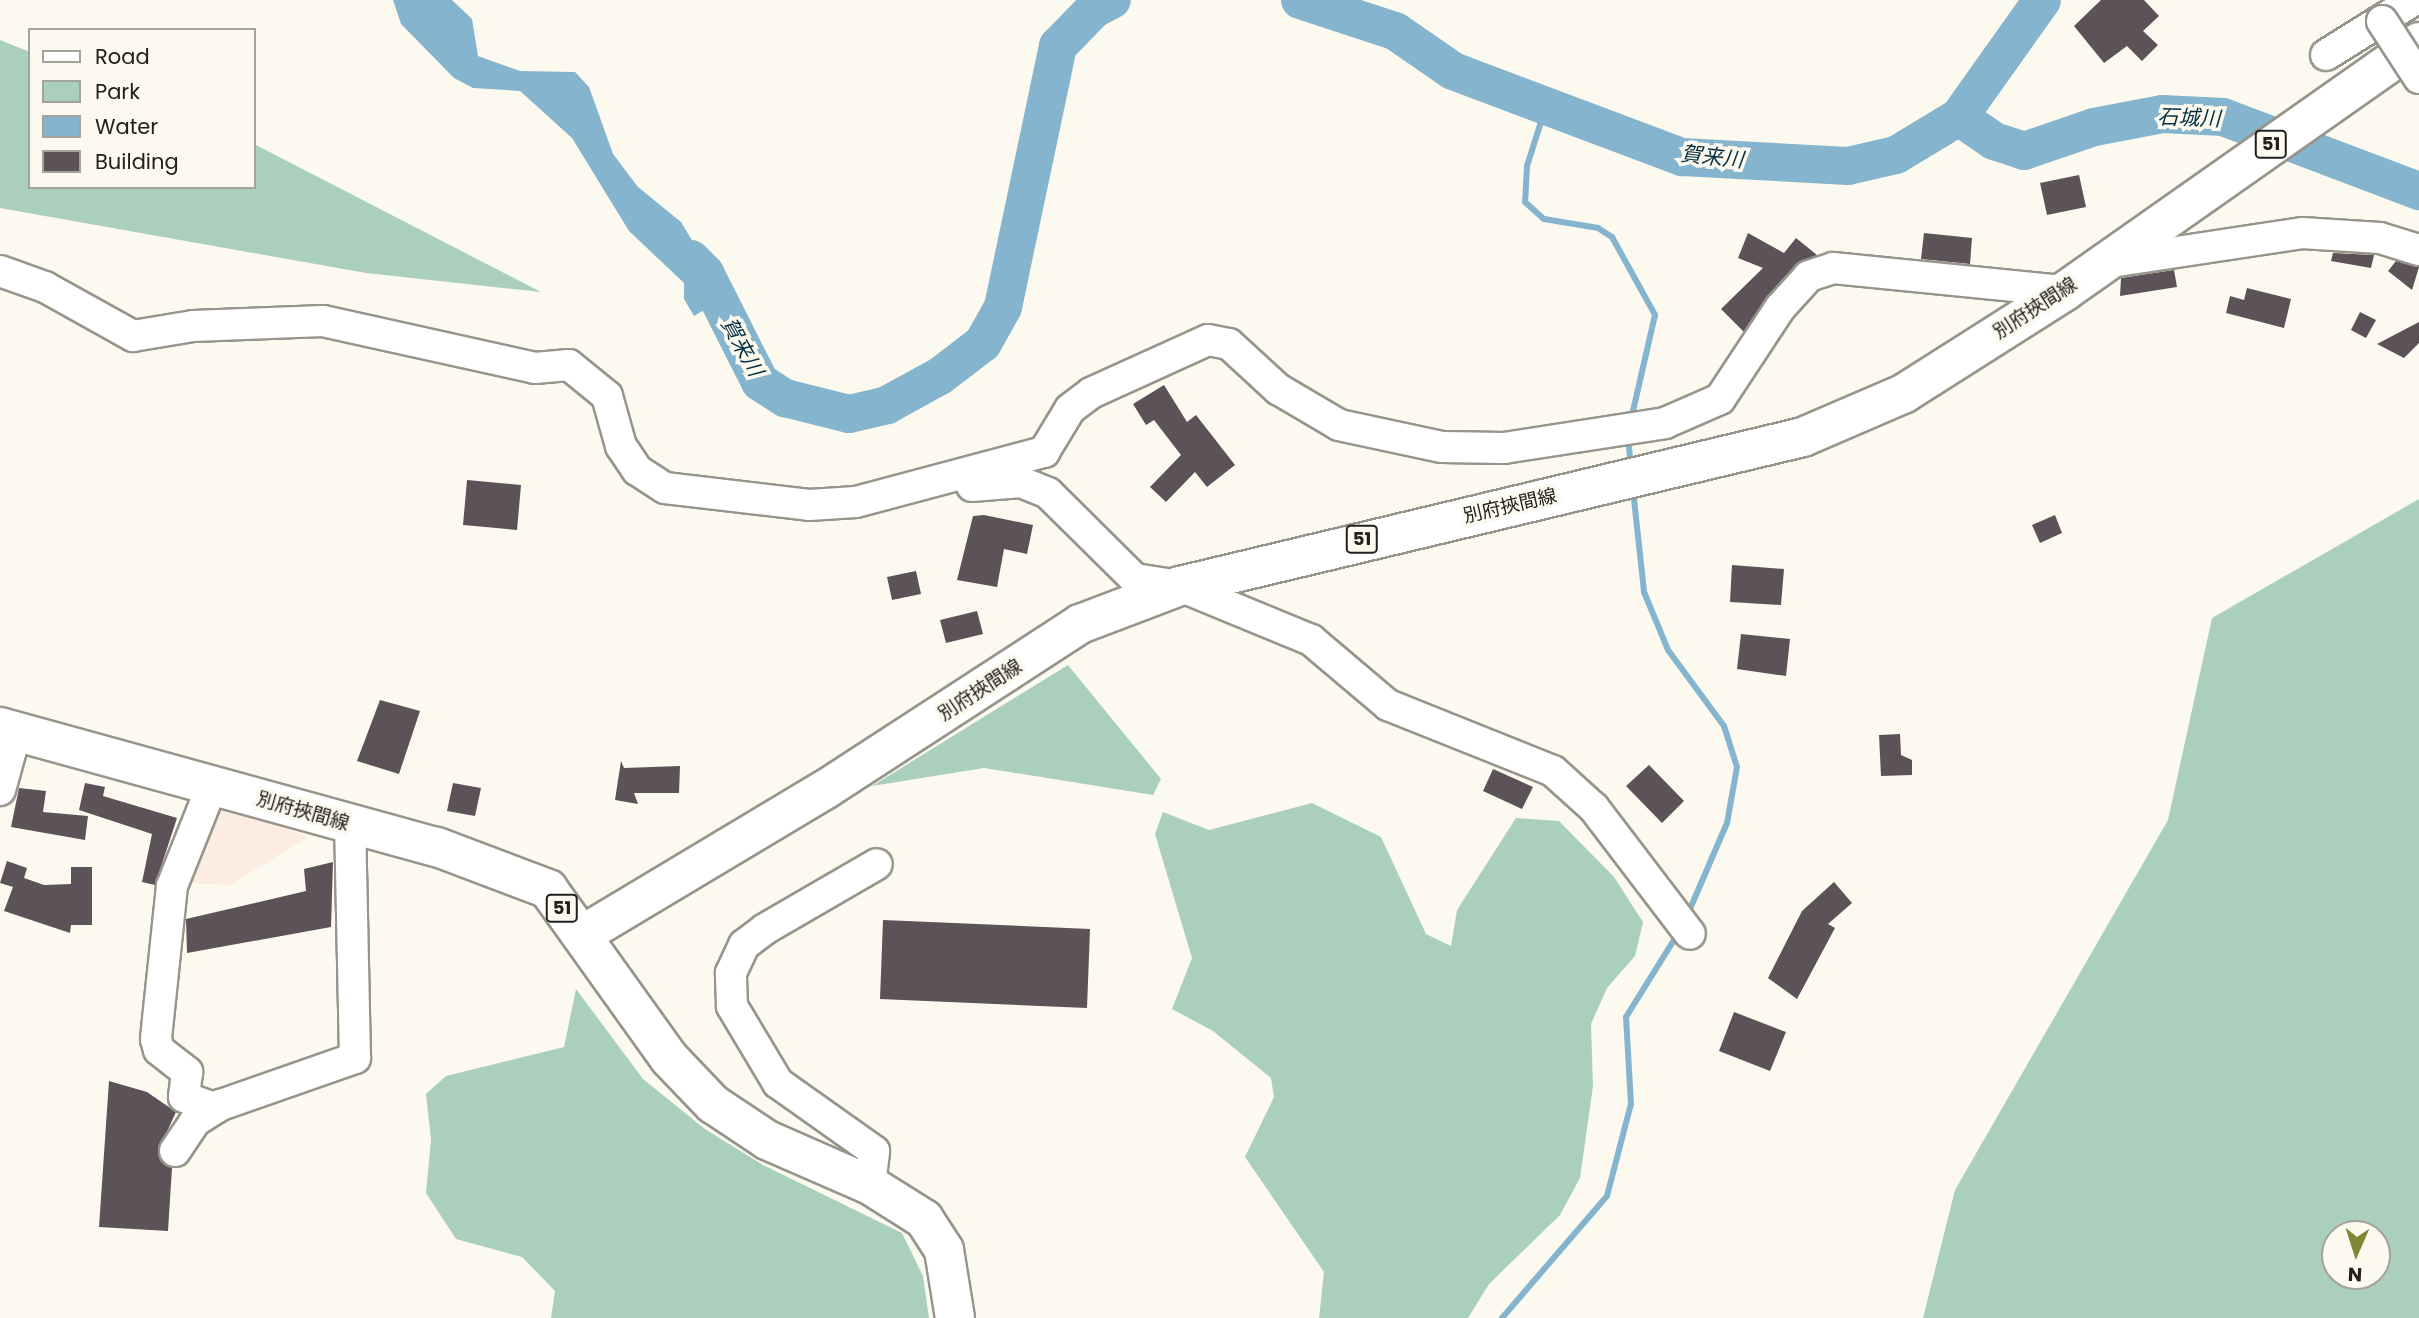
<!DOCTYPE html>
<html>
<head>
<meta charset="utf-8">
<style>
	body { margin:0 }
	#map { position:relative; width:2419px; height:1318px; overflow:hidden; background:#fcfaee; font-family:Poppins,"Noto Sans JP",sans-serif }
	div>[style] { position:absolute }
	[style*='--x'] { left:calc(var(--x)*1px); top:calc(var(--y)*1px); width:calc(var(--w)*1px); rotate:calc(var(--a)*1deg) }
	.industrial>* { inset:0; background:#fdece1 }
	.green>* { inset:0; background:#abcfbd }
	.water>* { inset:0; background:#85b4ce }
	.stream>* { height:6px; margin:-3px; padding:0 3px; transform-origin:3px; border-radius:3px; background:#85b4ce }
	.river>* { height:38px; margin:-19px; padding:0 19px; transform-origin:19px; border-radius:19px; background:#85b4ce }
	.building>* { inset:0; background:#5c5258 }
	.roads { filter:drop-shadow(2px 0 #97958b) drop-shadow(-2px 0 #97958b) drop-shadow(0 2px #97958b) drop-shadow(0 -2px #97958b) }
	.minor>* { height:30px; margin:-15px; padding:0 15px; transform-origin:15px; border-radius:15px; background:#fff }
	.major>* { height:38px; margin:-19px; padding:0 19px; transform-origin:19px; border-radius:19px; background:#fff }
	.bridges { filter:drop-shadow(2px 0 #97958b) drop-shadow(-2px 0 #97958b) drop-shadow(0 2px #97958b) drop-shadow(0 -2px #97958b) }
	.minor-bridge>* { height:30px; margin:-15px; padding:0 15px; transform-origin:15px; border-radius:15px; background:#fff }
	span { translate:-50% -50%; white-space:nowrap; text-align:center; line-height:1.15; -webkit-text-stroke:7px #fcfaee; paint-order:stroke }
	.shield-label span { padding:2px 5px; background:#fcfaee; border:2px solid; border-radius:5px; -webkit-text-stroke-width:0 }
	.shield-label { font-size:18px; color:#21201c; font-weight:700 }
	.street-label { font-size:19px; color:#21201c }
	.water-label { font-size:21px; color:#042e41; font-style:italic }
	.legend { position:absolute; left:28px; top:28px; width:228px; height:161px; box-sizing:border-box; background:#fcfaee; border:2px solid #a4a39a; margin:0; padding:9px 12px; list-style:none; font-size:21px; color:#21201c }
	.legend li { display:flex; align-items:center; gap:14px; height:35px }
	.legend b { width:35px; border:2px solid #a4a39a }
	.north { position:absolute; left:2321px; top:1220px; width:70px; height:70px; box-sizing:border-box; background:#fcfaee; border:2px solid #a4a39a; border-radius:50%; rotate:183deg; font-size:19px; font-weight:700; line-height:28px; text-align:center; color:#21201c }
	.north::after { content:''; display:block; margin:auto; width:24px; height:32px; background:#7e8733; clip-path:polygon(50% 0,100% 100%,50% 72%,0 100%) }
</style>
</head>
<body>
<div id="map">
	<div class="industrial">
		<div style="clip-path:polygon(214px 807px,264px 820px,309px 837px,230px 885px,191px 883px)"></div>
	</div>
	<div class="green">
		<div style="clip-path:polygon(0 40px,30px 52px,30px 187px,254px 187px,254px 144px,541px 292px,366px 273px,0 208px)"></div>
		<div style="clip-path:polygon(evenodd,2419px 499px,2419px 1318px,1923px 1318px,1955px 1190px,2168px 820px,2212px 618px,2419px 499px,2335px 1234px,2377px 1234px,2377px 1276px,2335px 1276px,2335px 1234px)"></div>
		<div style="clip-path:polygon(1068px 665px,1161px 779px,1153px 795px,984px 768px,872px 786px)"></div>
		<div style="clip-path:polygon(1312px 803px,1381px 837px,1426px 934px,1451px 946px,1457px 910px,1516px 818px,1559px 821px,1614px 877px,1643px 922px,1635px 956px,1607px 988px,1591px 1024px,1593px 1086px,1580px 1178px,1560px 1215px,1489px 1284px,1468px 1318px,1319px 1318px,1324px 1272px,1245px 1157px,1274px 1097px,1271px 1078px,1213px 1031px,1172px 1009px,1192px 958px,1155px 834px,1163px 812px,1209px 830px)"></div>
		<div style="clip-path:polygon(576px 989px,643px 1079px,705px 1129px,763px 1165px,902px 1233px,923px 1276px,929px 1318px,551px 1318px,555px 1291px,522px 1257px,456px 1239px,426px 1193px,431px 1140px,426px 1094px,446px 1076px,564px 1047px)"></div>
	</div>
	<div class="water">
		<div style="clip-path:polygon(393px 0,452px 0,472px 19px,478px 56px,520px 71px,575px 72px,589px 87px,613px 154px,638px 187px,681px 222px,726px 297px,694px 316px,684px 299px,684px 283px,629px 231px,572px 138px,520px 91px,473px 88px,454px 78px,401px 24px)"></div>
	</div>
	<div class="stream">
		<div style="--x:1546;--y:106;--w:63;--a:107.6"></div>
		<div style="--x:1527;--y:166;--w:36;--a:93"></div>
		<div style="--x:1525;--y:202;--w:25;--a:42"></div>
		<div style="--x:1544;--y:219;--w:55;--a:9.5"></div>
		<div style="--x:1598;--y:228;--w:17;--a:33"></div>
		<div style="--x:1612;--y:237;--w:89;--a:61.1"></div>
		<div style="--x:1655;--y:315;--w:108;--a:102.9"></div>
		<div style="--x:1628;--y:438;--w:28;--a:84"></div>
		<div style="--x:1633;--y:490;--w:103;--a:83.8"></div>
		<div style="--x:1644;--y:592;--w:63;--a:67.5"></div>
		<div style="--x:1668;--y:650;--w:94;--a:53.6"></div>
		<div style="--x:1724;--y:726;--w:43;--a:72.4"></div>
		<div style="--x:1737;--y:767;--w:57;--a:100.1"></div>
		<div style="--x:1727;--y:823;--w:101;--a:113.3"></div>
		<div style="--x:1502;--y:1318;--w:161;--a:-49.3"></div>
		<div style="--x:1607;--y:1196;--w:95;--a:-75.4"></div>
		<div style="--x:1631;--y:1104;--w:87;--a:-93.3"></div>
		<div style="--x:1626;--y:1017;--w:100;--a:-58.1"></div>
	</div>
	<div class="river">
		<div style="--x:1300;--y:0;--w:100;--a:18.1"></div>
		<div style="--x:1395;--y:31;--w:70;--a:34.6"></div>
		<div style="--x:1453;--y:71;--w:245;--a:20.6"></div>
		<div style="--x:1682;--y:157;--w:166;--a:3.1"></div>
		<div style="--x:1848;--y:166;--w:49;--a:-12.9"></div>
		<div style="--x:1896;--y:155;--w:74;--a:-31.1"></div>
		<div style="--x:1959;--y:117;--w:143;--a:-54.6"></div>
		<div style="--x:1959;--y:117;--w:42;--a:34.4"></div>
		<div style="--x:1994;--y:141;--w:32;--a:18"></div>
		<div style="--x:2024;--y:151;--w:74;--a:-18.9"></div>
		<div style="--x:2094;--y:127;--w:70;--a:-10.7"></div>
		<div style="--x:2163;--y:114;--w:60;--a:2.9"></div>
		<div style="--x:2223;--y:117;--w:210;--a:20.7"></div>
		<div style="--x:691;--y:259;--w:20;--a:45"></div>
		<div style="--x:705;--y:273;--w:122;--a:63.2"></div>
		<div style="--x:760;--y:382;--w:30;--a:33"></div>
		<div style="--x:785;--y:398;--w:66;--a:14"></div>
		<div style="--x:849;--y:414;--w:39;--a:-13"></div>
		<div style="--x:887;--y:405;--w:60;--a:-28.7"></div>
		<div style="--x:940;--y:376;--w:54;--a:-37.5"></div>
		<div style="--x:983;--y:343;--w:41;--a:-60.9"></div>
		<div style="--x:1003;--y:307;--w:267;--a:-78.1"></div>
		<div style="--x:1058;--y:46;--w:52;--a:-45.8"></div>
		<div style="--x:1094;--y:9;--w:20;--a:-27"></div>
	</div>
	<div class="building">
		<div style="clip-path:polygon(2101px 0,2144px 0,2159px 16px,2143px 31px,2158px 45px,2142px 61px,2127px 46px,2104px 63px,2074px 26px)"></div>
		<div style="clip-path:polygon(2079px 175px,2086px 207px,2047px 215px,2040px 183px)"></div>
		<div style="clip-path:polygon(1748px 233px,1784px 253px,1796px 238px,1817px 255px,1796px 264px,1744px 332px,1721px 309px,1763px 268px,1738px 258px)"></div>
		<div style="clip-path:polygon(1924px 233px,1972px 238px,1970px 264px,1921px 259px)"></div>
		<div style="clip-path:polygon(2333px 253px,2374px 255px,2371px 268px,2331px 261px)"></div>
		<div style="clip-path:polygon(2396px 261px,2419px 267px,2412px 290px,2388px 271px)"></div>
		<div style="clip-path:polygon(2174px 270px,2177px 287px,2120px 296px,2121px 278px)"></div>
		<div style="clip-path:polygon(2247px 288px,2291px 299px,2284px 328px,2226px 313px,2230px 296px,2244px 300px)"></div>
		<div style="clip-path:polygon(2360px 312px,2376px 320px,2366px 338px,2351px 330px)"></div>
		<div style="clip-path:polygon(2419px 322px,2419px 343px,2404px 358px,2377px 344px)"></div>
		<div style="clip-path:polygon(1164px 385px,1187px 422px,1196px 415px,1235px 465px,1207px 487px,1195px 472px,1166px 502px,1150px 487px,1181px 455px,1154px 420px,1146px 425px,1133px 404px)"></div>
		<div style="clip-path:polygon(467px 480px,521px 485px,517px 530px,463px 525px)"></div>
		<div style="clip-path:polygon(984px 515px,1033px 525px,1027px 554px,1004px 549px,997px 587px,957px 580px,973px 516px)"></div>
		<div style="clip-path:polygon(2055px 515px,2062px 533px,2040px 543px,2032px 525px)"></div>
		<div style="clip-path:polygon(1732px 565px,1784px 569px,1781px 605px,1730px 602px)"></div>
		<div style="clip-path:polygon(916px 571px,921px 594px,892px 600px,887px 577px)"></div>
		<div style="clip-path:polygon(977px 611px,983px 634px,946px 643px,940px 620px)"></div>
		<div style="clip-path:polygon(1741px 634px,1790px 639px,1786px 676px,1737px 669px)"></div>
		<div style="clip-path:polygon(380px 700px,420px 711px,399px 774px,357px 761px)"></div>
		<div style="clip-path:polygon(1900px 734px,1901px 755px,1912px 760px,1912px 775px,1881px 776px,1879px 735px)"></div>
		<div style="clip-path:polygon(621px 761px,624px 768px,680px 766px,679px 793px,634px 793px,638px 804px,615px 800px)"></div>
		<div style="clip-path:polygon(1649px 765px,1684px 801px,1662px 823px,1626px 786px)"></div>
		<div style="clip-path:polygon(1493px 769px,1533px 787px,1522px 809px,1483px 791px)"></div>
		<div style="clip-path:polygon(85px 783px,105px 787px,103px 796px,177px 818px,155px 885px,142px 882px,152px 834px,79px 810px)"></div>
		<div style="clip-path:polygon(453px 783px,481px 788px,475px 816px,447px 811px)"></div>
		<div style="clip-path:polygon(19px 788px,46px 791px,43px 812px,88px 816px,85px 840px,11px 827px)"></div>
		<div style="clip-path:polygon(7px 861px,27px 868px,24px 878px,44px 885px,71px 884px,71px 867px,92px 867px,92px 925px,71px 925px,70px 933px,4px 911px,13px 887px,0 883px)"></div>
		<div style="clip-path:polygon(333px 862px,331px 927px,187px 953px,186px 919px,306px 891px,304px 869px)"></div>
		<div style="clip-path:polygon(1834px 882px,1852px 903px,1828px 924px,1835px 928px,1797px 999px,1768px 978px,1802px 911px)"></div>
		<div style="clip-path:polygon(883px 920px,1090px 929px,1087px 1008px,880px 999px)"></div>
		<div style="clip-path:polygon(1734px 1012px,1786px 1032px,1770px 1071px,1719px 1051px)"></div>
		<div style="clip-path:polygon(109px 1081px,147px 1092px,176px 1112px,158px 1151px,172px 1168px,168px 1231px,99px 1227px)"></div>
	</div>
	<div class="roads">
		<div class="minor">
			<div style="--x:2326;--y:55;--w:104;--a:-32"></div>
			<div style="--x:2104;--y:263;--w:200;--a:-8.6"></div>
			<div style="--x:2302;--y:233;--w:78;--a:3.7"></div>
			<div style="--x:2380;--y:238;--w:41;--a:17.1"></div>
			<div style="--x:0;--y:271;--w:48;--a:19.6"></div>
			<div style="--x:45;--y:287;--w:101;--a:29.1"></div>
			<div style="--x:133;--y:336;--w:61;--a:-9.5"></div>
			<div style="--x:193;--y:326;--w:130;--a:-2.2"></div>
			<div style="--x:323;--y:321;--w:217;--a:12.5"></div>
			<div style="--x:535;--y:368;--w:34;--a:-5"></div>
			<div style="--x:569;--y:365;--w:49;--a:39.2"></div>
			<div style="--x:607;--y:396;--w:52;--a:74.4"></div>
			<div style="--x:621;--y:446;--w:29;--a:56"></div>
			<div style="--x:637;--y:470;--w:33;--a:33"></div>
			<div style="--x:665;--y:488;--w:145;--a:6.7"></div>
			<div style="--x:809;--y:505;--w:47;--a:-3.7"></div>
			<div style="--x:856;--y:502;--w:195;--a:-14.9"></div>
			<div style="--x:1044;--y:452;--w:50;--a:-58.8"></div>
			<div style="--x:1070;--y:409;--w:26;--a:-37"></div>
			<div style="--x:1091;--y:393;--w:128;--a:-24.4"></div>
			<div style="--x:1208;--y:340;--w:21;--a:11"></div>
			<div style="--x:1229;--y:344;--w:67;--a:42.6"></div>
			<div style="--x:1278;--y:389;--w:71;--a:30.5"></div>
			<div style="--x:1339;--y:425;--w:105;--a:12.1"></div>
			<div style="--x:1442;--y:447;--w:62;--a:0.9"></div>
			<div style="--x:1504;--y:448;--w:163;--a:-8.8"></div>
			<div style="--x:1665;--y:423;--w:60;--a:-23.6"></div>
			<div style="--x:1720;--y:399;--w:109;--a:-56.6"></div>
			<div style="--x:1780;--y:308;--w:43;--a:-47.8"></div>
			<div style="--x:1809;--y:276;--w:25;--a:-18"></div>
			<div style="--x:1833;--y:268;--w:233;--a:5.7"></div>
			<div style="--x:972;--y:486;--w:49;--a:-4.7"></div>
			<div style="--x:1021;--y:482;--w:29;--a:22"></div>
			<div style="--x:1048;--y:493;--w:122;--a:44.7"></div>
			<div style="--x:1135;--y:579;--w:46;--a:8.8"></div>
			<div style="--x:1180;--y:586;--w:142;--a:22.4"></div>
			<div style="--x:1311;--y:640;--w:101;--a:40.2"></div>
			<div style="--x:1388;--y:705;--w:178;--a:21.8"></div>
			<div style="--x:1553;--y:771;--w:55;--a:42.1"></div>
			<div style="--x:1594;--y:808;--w:158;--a:52.7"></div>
			<div style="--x:212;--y:786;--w:108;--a:111.8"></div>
			<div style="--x:172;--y:886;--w:154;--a:96"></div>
			<div style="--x:156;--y:1039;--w:11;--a:75"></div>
			<div style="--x:159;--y:1050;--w:36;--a:38"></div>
			<div style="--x:187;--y:1072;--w:25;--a:97"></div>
			<div style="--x:184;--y:1097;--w:33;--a:20"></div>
			<div style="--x:0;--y:790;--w:60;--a:-74.6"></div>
			<div style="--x:175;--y:1151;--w:36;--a:-56"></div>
			<div style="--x:195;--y:1121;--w:31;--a:-32"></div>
			<div style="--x:221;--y:1105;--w:142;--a:-19.3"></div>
			<div style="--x:355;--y:1058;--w:233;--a:-91.2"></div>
			<div style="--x:870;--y:1185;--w:34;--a:-83"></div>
			<div style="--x:874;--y:1151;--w:118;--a:-144.7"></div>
			<div style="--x:778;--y:1083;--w:90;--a:-120.9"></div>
			<div style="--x:732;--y:1006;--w:33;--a:-92"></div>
			<div style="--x:731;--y:973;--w:31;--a:-65"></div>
			<div style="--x:744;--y:945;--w:26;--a:-37"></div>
			<div style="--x:765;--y:929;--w:129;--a:-30.1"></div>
		</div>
		<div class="major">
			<div style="--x:0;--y:727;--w:453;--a:15.4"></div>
			<div style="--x:437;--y:847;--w:119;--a:20.7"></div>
			<div style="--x:548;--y:889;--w:208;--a:54.4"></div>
			<div style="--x:669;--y:1058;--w:64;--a:46.3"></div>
			<div style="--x:713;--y:1104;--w:65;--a:33.7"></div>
			<div style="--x:767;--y:1140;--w:112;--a:23.6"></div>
			<div style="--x:870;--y:1185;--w:64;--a:32.2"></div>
			<div style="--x:924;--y:1219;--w:37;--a:57"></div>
			<div style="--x:944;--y:1250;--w:69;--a:80.8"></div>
			<div style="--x:582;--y:935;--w:284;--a:-30.9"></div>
			<div style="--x:826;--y:789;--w:303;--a:-33"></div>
			<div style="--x:1080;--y:624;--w:107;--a:-20.8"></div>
			<div style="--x:1180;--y:586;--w:641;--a:-13.45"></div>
			<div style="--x:1803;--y:437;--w:109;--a:-23.3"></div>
			<div style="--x:1903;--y:394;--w:192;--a:-32.4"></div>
			<div style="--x:2065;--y:291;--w:433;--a:-35.1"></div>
		</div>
	</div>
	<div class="bridges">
		<div class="minor-bridge">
			<div style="--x:2382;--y:21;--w:68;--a:57"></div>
		</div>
	</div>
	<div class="shield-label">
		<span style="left:2271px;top:144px">51</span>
		<span style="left:1362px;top:539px">51</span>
		<span style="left:562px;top:908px">51</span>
	</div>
	<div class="street-label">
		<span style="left:2035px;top:308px;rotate:-33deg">別府挾間線</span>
		<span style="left:1510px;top:506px;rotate:-13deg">別府挾間線</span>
		<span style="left:980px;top:690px;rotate:-33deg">別府挾間線</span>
		<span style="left:303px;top:811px;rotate:16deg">別府挾間線</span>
	</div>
	<div class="water-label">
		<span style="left:2189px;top:118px;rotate:2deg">石城川</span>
		<span style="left:1712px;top:157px;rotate:6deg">賀来川</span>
		<span style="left:742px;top:347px;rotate:61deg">賀来川</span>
	</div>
	<ul class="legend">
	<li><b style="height:9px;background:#fff"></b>Road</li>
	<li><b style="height:19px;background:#abcfbd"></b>Park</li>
	<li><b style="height:19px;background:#85b4ce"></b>Water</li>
	<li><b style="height:19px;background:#5c5258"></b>Building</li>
	</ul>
	<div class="north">N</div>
</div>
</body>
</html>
